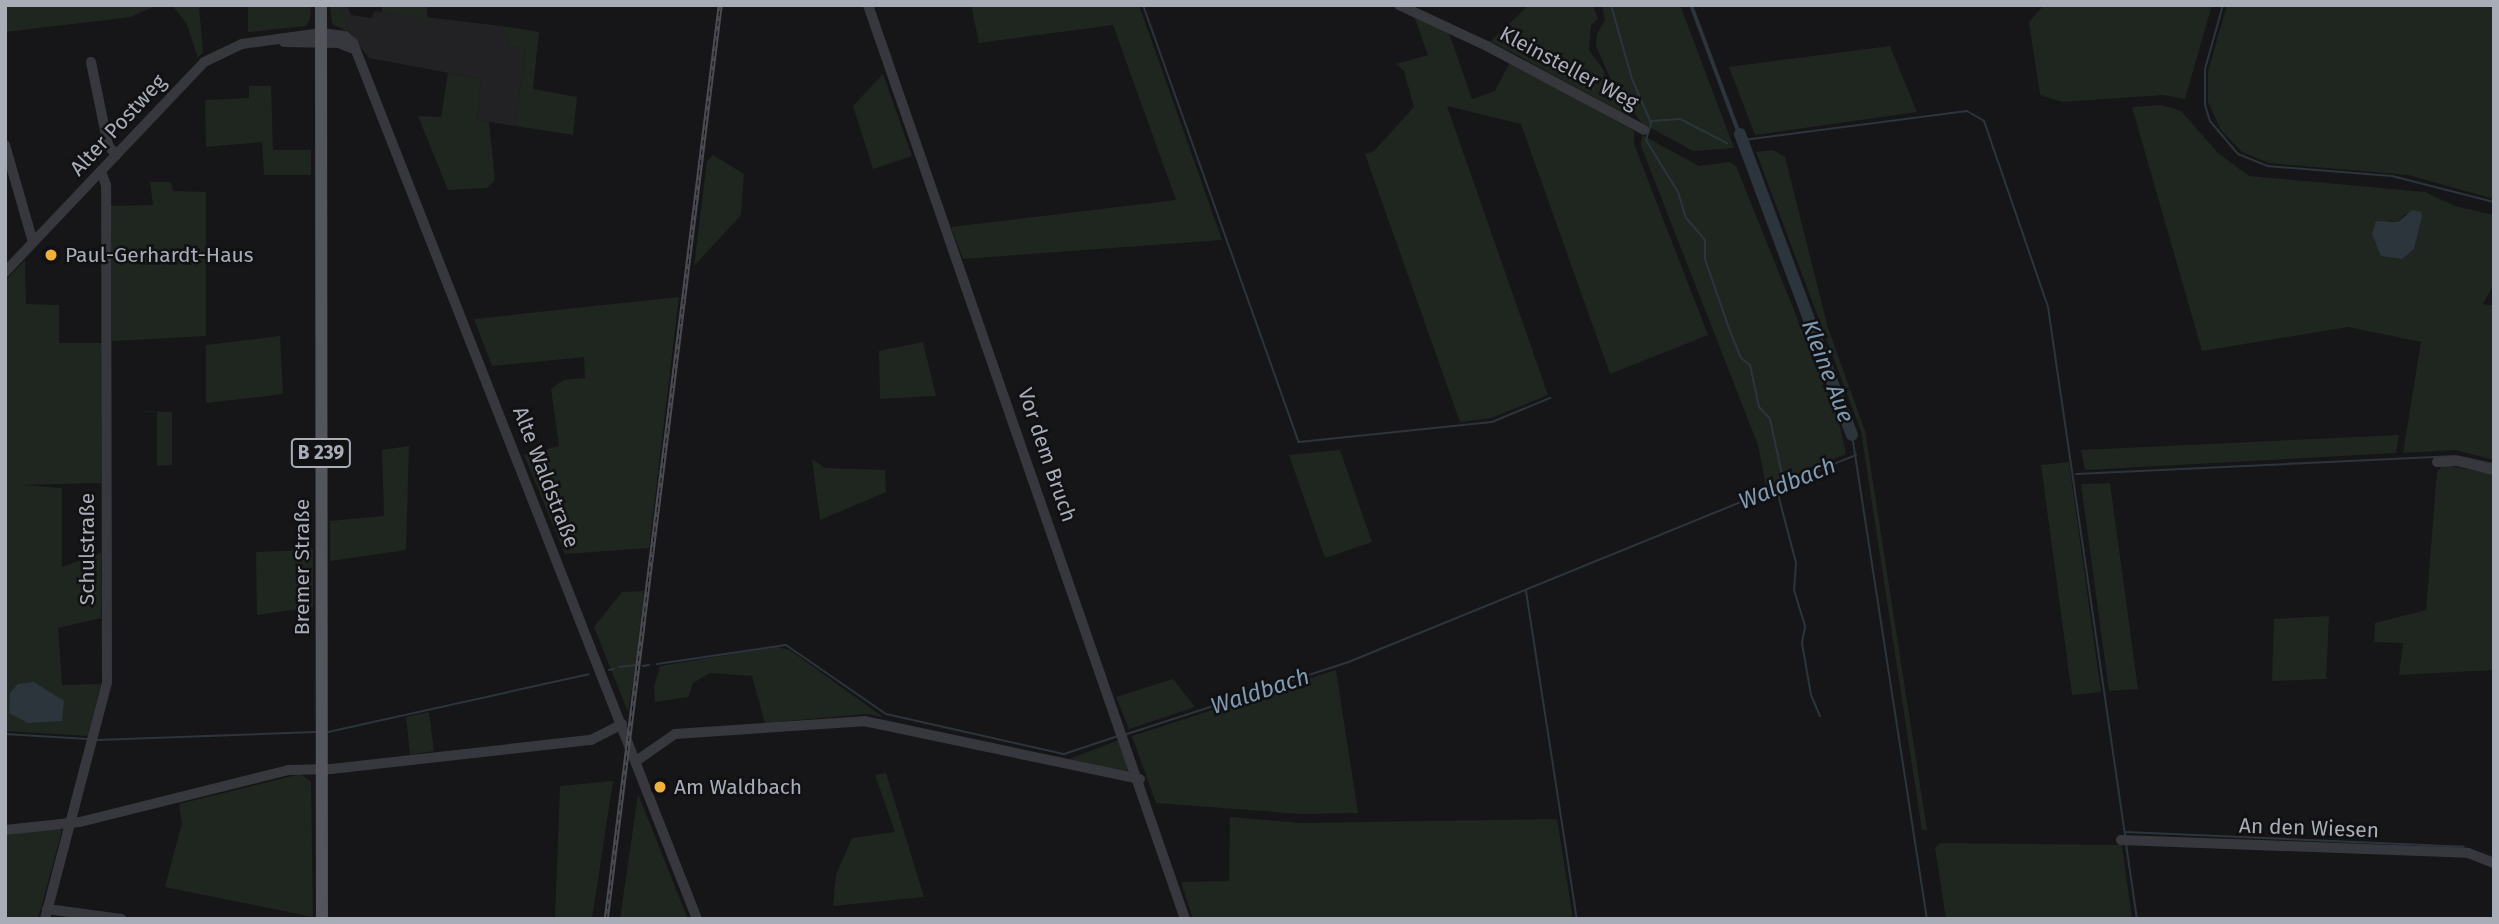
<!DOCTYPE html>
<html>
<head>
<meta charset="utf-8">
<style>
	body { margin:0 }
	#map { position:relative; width:2499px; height:924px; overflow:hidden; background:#161618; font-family:"Fira Sans",sans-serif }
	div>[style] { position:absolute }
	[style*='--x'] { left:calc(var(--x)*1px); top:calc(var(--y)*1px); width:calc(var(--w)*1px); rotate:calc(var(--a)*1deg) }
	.built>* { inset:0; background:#222225 }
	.green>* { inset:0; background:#1e261f }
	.water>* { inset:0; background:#2c353c }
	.stream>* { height:2px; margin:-1px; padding:0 1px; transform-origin:1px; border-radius:1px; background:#2c353c }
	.river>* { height:12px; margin:-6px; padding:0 6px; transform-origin:6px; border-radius:6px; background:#2c353c }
	.minor>* { height:10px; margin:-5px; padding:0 5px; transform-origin:5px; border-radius:5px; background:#37383d }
	.major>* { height:12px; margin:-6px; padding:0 6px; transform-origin:6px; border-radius:6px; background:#53555c }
	.rail>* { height:4.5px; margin-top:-2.25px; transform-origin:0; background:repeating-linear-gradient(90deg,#111113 0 5px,#4a4c52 0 10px); box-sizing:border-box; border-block:2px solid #4a4c52 }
	.dots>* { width:19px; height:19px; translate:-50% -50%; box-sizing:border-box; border:4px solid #111113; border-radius:50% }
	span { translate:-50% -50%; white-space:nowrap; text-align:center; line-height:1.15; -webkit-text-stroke:5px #111113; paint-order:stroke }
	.shield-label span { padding:2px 5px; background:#111113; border:2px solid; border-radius:5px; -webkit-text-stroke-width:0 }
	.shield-label { font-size:19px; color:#a8adb8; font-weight:700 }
	.street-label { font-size:21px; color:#a8adb8 }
	.poi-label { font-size:21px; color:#a8adb8 }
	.left { translate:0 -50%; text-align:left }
	.water-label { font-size:23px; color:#7f9bb3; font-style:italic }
	.frame { position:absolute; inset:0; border:7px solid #a8adb8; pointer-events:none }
</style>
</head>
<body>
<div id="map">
	<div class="built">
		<div style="clip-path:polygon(340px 5px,347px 5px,351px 15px,372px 18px,374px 11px,501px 26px,510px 46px,526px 50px,515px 126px,477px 120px,481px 79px,369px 58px,349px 32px)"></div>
	</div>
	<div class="green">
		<div style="clip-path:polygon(5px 5px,157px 5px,131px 17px,5px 32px)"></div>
		<div style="clip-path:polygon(172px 5px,199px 5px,203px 52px,198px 58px,187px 24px)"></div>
		<div style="clip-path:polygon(248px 5px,311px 5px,310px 19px,306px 26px,248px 32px)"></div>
		<div style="clip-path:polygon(330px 5px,340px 5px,349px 32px,332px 24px)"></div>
		<div style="clip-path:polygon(382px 5px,427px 5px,427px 19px,382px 12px)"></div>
		<div style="clip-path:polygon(971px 5px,1139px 5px,1222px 240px,963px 259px,951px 227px,1176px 200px,1113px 25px,979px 43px)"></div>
		<div style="clip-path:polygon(1529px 5px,1593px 5px,1598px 19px,1591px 25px,1589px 50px,1603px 69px,1610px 93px,1627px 115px,1491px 41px)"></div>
		<div style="clip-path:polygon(1602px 5px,1680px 5px,1734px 148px,1693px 151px,1642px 123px,1615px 89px,1596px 46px,1597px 34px,1605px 20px)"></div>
		<div style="clip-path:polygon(2044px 5px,2212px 5px,2185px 99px,2163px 95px,2062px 102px,2040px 95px,2029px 22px)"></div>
		<div style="clip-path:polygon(2227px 5px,2494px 5px,2494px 199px,2408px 175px,2269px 163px,2242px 152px,2221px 130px,2208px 102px,2208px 71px)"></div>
		<div style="clip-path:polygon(1414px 16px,1449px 33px,1472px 99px,1495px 91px,1510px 62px,1634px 131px,1634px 144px,1708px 335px,1610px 374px,1521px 124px,1447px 106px,1548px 395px,1491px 418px,1460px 422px,1365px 154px,1374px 151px,1414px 107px,1404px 71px,1396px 64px,1428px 55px)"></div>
		<div style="clip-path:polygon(501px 26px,539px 32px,533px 89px,577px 97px,573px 135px,515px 126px,526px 50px,510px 46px)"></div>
		<div style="clip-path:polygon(1890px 46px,1917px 112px,1755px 135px,1729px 67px)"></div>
		<div style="clip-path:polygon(448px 73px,481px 79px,477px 120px,489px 122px,495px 180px,487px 188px,448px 190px,418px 116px,441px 117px)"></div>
		<div style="clip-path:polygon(883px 74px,912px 156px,873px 169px,853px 106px)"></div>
		<div style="clip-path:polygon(249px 86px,271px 86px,273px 150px,311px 150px,311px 175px,264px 175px,262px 142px,206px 147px,205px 100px,249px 98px)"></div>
		<div style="clip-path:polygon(evenodd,2162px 105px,2181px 111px,2218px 153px,2249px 176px,2425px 192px,2455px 206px,2494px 215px,2494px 283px,2483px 304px,2494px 306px,2494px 460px,2455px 450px,2403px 453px,2421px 342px,2348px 327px,2202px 351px,2132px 107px,2162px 105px,2405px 214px,2422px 217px,2414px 249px,2388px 220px,2398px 222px,2405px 214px)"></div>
		<div style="clip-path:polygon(1642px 135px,1699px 166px,1730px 162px,1736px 166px,1839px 422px,1846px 454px,1766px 487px,1758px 445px,1641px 146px)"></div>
		<div style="clip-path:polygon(1773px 150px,1785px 157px,1828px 328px,1865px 431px,1927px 830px,1922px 830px,1861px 431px,1756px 152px)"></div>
		<div style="clip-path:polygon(713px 155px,744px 174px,741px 215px,694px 266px,707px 161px)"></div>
		<div style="clip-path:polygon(150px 182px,171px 182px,173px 191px,206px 192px,206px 336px,112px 341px,111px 206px,153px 205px)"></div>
		<div style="clip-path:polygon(25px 260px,26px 304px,59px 305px,59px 343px,102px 343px,101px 483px,22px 485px,62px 488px,62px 567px,101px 553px,101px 618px,58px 628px,62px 685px,101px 684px,88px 736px,5px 731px,5px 281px)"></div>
		<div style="clip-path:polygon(679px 297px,649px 548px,565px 554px,524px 455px,559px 446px,551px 389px,563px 380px,585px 378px,584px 357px,492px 366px,474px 319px)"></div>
		<div style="clip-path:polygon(280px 336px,283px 394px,206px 403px,206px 345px)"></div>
		<div style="clip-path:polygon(923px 342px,936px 396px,880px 399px,879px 351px)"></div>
		<div style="clip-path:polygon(113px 410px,172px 412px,172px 465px,157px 466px,157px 412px)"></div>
		<div style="clip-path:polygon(2399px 435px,2396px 453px,2085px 470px,2081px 450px)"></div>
		<div style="clip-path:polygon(409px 446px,406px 550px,330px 561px,330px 521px,384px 516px,382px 450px)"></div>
		<div style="clip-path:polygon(1340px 450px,1372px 542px,1325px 558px,1289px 455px)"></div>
		<div style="clip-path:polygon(812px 459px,825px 468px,885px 470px,886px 492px,820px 520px)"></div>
		<div style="clip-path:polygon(2069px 462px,2101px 692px,2072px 695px,2041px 465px)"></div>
		<div style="clip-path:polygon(2443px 465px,2494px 474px,2494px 670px,2399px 675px,2403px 643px,2374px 642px,2375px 623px,2426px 610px,2437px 472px)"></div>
		<div style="clip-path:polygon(2110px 483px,2138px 689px,2109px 691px,2081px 484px)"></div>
		<div style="clip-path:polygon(313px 550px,313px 607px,257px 615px,256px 552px)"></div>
		<div style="clip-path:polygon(644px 591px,636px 662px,628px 712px,594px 627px,622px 592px)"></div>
		<div style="clip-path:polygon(2329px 616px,2326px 679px,2272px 681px,2274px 619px)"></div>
		<div style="clip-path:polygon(776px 647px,790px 650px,883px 717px,867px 714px,765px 723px,752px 676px,710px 673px,693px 683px,688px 697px,655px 702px,654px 687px,660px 666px)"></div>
		<div style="clip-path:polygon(1336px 670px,1358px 813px,1301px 814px,1156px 803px,1132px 736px)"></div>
		<div style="clip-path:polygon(1173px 679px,1195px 707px,1129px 729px,1116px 697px)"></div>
		<div style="clip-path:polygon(429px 712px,434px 751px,410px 755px,406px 717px)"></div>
		<div style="clip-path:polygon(1119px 740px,1130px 769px,1126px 772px,1069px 759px)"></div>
		<div style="clip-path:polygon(886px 773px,924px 897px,833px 906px,836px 875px,852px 838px,895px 832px,875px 775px)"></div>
		<div style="clip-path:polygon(300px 774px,311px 781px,313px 917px,165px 887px,182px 823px,179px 804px)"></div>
		<div style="clip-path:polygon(613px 781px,592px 919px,555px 919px,560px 786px)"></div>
		<div style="clip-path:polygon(638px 794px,688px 919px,620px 919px)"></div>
		<div style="clip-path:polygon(1230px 817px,1301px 823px,1557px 819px,1573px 919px,1193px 919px,1181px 882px,1229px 881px)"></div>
		<div style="clip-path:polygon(59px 828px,62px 831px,38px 919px,5px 919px,5px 835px)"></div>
		<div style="clip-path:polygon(1940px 843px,2122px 845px,2132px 919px,1946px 919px,1935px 848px)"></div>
	</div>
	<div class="water">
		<div style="clip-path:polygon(1689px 5px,1693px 5px,1747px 149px,1743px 150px)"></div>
		<div style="clip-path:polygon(2412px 210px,2421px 212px,2422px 217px,2414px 249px,2402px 259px,2381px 256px,2372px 234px,2376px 221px,2398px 222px)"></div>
		<div style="clip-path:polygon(34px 682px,64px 701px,62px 721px,28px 723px,9px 713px,10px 693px,18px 684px)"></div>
	</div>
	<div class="stream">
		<div style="--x:1143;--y:5;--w:464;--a:70.4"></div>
		<div style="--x:1299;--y:442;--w:194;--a:-5.9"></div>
		<div style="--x:1492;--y:422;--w:63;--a:-22.5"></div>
		<div style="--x:1611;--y:5;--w:77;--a:74.2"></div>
		<div style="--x:1632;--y:79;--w:48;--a:66.6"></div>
		<div style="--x:1651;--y:123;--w:18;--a:106"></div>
		<div style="--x:1646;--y:140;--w:61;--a:58.4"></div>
		<div style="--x:1678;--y:192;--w:27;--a:73"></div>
		<div style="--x:1686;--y:218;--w:29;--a:49"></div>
		<div style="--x:1705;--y:240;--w:19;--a:90"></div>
		<div style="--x:1705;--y:259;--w:76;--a:70.9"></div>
		<div style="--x:1730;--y:331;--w:29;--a:68"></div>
		<div style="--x:1741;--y:358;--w:11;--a:38"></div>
		<div style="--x:1750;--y:365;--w:43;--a:77.9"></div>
		<div style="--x:1759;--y:407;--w:16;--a:47"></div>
		<div style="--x:1770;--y:419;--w:52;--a:77.8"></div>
		<div style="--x:1781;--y:470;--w:28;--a:94"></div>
		<div style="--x:1779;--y:498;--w:67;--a:75.3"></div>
		<div style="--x:1796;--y:563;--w:27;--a:94"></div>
		<div style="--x:1794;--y:590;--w:39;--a:73"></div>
		<div style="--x:1805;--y:627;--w:16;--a:101"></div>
		<div style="--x:1802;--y:643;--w:53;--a:80.2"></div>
		<div style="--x:1811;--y:695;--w:23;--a:67"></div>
		<div style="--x:2223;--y:5;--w:66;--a:105.7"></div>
		<div style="--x:2205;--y:69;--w:36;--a:90"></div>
		<div style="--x:2205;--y:105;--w:17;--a:73"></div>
		<div style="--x:2210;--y:121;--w:43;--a:49.7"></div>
		<div style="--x:2238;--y:154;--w:31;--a:22"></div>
		<div style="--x:2267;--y:166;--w:125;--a:4.6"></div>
		<div style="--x:2392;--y:176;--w:105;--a:14.3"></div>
		<div style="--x:1651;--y:121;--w:29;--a:-4"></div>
		<div style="--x:1680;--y:119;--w:53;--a:27.1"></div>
		<div style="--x:1744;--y:140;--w:225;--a:-7.4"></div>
		<div style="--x:1967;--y:111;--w:20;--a:30"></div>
		<div style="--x:1984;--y:121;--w:197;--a:71"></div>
		<div style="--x:2048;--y:307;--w:534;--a:81.7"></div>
		<div style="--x:1852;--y:435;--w:490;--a:81.2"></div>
		<div style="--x:2076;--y:474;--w:380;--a:-2.7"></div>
		<div style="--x:2456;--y:456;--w:39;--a:12"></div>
		<div style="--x:1526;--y:591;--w:332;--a:81.2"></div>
		<div style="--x:657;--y:664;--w:130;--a:-8.4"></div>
		<div style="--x:786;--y:645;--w:121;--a:34.6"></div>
		<div style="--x:886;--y:714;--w:182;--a:12.7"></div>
		<div style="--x:1064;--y:754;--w:57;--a:-18.4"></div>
		<div style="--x:643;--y:666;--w:6;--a:-9"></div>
		<div style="--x:619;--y:667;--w:18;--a:-6"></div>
		<div style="--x:609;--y:670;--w:5;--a:-11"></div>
		<div style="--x:328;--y:732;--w:267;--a:-12.5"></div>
		<div style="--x:5;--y:734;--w:83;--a:3.4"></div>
		<div style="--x:1124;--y:735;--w:233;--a:-18"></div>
		<div style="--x:1346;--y:663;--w:551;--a:-22.19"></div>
		<div style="--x:97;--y:740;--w:218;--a:-2.1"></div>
		<div style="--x:2126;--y:832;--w:338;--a:2.5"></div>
		<div style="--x:2126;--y:844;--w:76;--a:81.7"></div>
	</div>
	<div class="river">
		<div style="--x:1740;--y:134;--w:321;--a:69.6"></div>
	</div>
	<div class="minor">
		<div style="--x:868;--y:5;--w:967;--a:70.87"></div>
		<div style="--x:1399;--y:5;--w:97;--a:25"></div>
		<div style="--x:1487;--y:46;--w:178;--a:28.1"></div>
		<div style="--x:284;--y:42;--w:55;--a:1"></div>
		<div style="--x:339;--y:43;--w:16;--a:22"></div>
		<div style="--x:91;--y:62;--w:85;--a:78.4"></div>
		<div style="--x:108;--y:145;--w:13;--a:51"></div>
		<div style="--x:5;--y:145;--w:101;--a:73.9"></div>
		<div style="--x:5;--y:272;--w:289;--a:-46.5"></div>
		<div style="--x:204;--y:62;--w:42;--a:-25.3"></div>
		<div style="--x:242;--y:44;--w:80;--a:-7.9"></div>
		<div style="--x:321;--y:33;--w:24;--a:7"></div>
		<div style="--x:345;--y:36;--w:11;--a:41"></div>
		<div style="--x:353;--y:43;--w:941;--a:68.56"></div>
		<div style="--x:2437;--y:462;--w:20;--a:-3"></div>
		<div style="--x:2457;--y:461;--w:38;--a:14"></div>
		<div style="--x:636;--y:761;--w:47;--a:-34.7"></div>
		<div style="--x:675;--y:734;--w:189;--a:-3.9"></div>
		<div style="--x:864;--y:721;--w:282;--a:11.9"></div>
		<div style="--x:5;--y:830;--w:75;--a:-6.1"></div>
		<div style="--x:80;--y:822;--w:214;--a:-14"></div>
		<div style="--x:288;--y:770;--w:43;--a:-1.3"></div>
		<div style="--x:331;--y:769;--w:262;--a:-6.4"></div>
		<div style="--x:591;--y:740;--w:35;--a:-27"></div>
		<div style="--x:2121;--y:840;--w:347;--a:2.1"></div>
		<div style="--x:2468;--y:853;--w:28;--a:21"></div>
		<div style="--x:47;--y:909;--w:75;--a:7.7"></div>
		<div style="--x:45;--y:919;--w:244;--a:-75.3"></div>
		<div style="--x:107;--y:683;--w:498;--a:-90.1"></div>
		<div style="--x:106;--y:185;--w:15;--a:-110"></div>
	</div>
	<div class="major">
		<div style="--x:321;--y:5;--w:914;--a:89.94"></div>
	</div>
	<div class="rail">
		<div style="--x:606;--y:919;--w:921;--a:-82.89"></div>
	</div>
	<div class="dots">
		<div style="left:51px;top:255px;background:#f2b134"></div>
		<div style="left:660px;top:787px;background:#f2b134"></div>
	</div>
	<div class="shield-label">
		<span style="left:321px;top:453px">B 239</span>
	</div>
	<div class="street-label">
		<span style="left:1569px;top:68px;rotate:28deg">Kleinsteller Weg</span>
		<span style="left:118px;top:125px;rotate:-47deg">Alter Postweg</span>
		<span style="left:1047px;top:455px;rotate:71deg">Vor dem Bruch</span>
		<span style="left:546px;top:477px;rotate:69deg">Alte Waldstraße</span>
		<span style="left:87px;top:549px;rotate:-90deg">Schulstraße</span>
		<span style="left:302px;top:567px;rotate:-90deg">Bremer Straße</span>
		<span style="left:2309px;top:828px;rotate:2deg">An den Wiesen</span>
	</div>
	<div class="poi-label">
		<span class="left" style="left:65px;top:255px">Paul-Gerhardt-Haus</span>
		<span class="left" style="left:674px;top:787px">Am Waldbach</span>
	</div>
	<div class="water-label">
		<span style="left:1828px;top:371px;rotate:69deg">Kleine Aue</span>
		<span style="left:1787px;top:483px;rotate:-22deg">Waldbach</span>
		<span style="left:1260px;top:691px;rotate:-18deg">Waldbach</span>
	</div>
	<div class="frame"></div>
</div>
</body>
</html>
